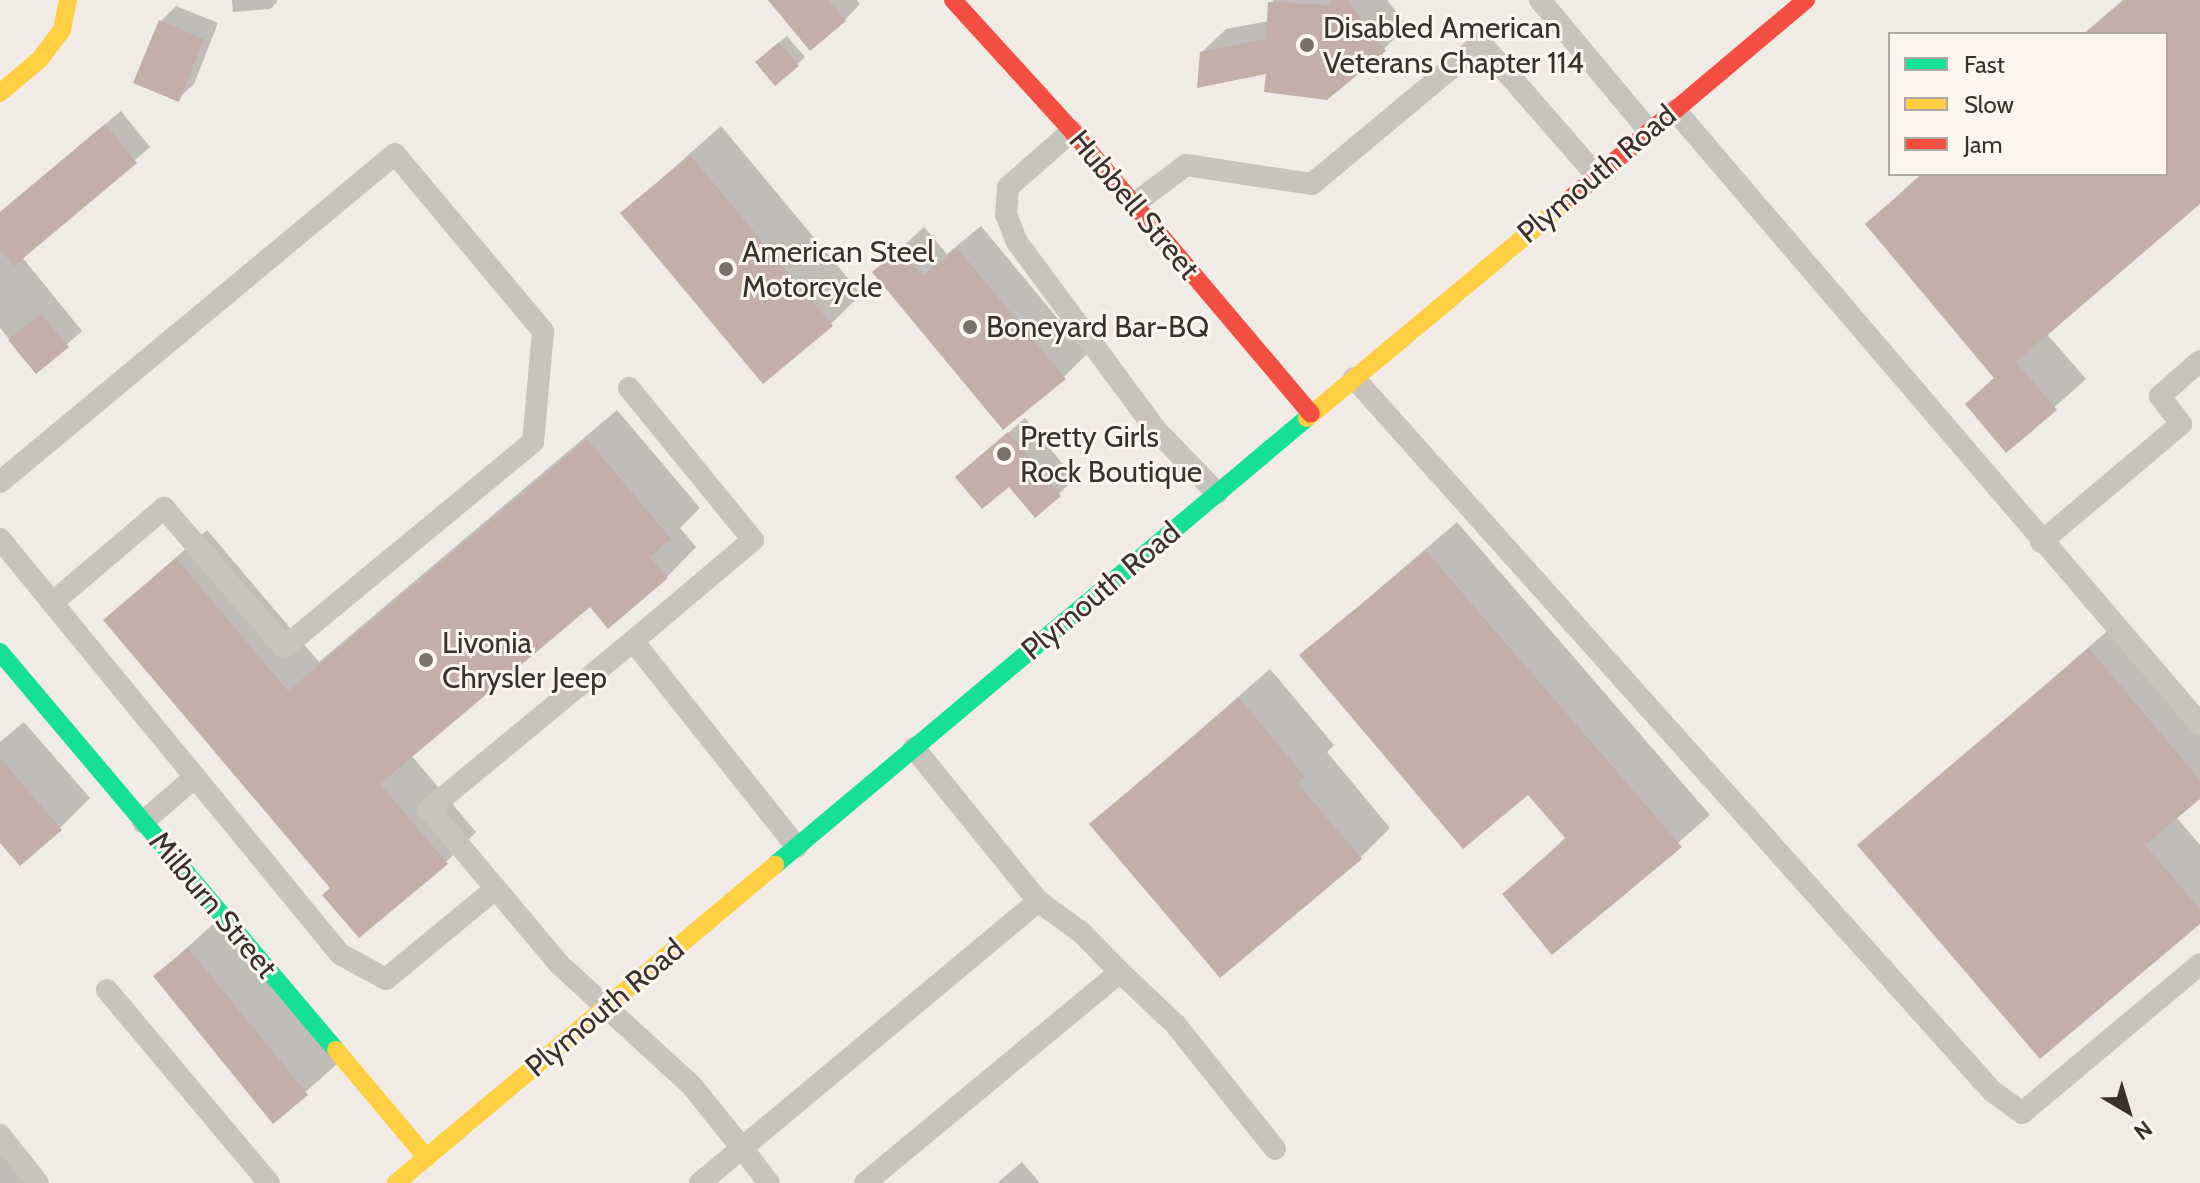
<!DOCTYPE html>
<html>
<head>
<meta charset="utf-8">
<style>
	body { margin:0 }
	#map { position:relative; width:2200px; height:1183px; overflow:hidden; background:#f0ebe5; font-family:Cabin,sans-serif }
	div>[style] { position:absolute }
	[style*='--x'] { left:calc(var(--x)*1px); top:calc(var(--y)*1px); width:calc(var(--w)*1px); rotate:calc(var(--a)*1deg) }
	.shadow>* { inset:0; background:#0003 }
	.building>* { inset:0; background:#c3afa7 }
	.lane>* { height:22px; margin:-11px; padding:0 11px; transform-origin:11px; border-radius:11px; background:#c9c3be }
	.fast>* { height:18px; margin:-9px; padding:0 9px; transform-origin:9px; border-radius:9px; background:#16e098 }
	.slow>* { height:18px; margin:-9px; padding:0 9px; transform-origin:9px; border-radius:9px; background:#ffcf43 }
	.jam>* { height:18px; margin:-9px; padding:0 9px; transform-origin:9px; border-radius:9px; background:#f24e42 }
	.dots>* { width:22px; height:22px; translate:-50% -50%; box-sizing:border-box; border:4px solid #fbf5ee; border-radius:50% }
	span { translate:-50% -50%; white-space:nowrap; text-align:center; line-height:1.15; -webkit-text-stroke:6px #fbf5ee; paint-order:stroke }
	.poi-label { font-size:30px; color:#3b302b }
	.left { translate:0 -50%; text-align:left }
	.street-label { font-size:30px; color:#3b302b }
	.legend { position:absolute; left:1888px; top:32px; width:280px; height:144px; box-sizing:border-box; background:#fbf5ee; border:2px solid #aea6a0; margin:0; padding:10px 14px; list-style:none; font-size:24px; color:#3b302b }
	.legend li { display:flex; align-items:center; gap:16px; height:40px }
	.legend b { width:40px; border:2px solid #aea6a0 }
	.north { position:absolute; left:2088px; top:1071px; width:80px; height:80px; -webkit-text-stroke:6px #fbf5ee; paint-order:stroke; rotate:142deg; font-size:22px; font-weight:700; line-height:32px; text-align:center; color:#3b302b }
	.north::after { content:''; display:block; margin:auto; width:28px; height:36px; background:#3b302b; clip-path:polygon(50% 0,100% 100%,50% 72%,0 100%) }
</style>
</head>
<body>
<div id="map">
	<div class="shadow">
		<div style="clip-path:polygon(232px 0,277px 0,277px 2px,270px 9px,233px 12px)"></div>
		<div style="clip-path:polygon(770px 0,857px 0,860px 4px,845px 20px)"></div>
		<div style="clip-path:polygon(1273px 0,1387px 0,1407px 26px,1384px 49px,1269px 72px,1202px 52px,1226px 29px,1269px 21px)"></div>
		<div style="clip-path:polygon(2123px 0,2200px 0,2200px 201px,2046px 333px,2086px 379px,2006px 450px,1968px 404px,1996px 376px,1867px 224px,1921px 174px,2166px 174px,2166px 34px,2083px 34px)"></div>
		<div style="clip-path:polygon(176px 6px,218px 23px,194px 84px,178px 99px,160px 22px)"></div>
		<div style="clip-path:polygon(787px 36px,805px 57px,798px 64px,765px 55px)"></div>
		<div style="clip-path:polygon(121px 111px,150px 147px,22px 257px,82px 331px,36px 371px,0 328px,0 212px)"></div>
		<div style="clip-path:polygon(721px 126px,861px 294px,831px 324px,623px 213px)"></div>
		<div style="clip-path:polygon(981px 226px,1087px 354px,1064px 377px,875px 272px,924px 227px,947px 254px)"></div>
		<div style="clip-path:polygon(617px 410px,700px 508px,680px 528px,696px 547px,667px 577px,590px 605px,411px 755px,476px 832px,446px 862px,332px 888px,105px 620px,207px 530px,319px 662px)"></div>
		<div style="clip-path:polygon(1025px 418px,1075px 479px,1035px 515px,1009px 485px,958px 477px)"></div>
		<div style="clip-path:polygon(1457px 522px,1710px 815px,1552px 953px,1505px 894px,1566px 837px,1528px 792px,1302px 655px)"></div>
		<div style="clip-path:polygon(2120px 620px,2200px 715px,2200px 797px,2176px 817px,2200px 845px,2200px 921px,1860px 845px)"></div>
		<div style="clip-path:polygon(1270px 669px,1334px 745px,1327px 752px,1390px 828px,1360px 858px,1092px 824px)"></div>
		<div style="clip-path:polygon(24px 722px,90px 798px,60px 828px,0 840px,0 742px)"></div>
		<div style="clip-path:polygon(219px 919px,337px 1064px,273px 1121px,155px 976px)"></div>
		<div style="clip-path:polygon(0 1145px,32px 1183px,0 1183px)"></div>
		<div style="clip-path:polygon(1022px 1162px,1040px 1183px,997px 1183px)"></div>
	</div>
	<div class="building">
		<div style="clip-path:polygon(768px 0,828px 0,846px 21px,810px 51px)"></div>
		<div style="clip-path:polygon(1331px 0,1347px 0,1386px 51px,1327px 100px,1264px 92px,1266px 74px,1197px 88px,1200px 52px,1266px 39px,1268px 2px,1330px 5px)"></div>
		<div style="clip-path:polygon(2124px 0,2200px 0,2200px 204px,2016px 362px,2057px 410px,2006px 453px,1965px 404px,1994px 378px,1865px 224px,1923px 174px,2166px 174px,2166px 34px,2085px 34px)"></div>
		<div style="clip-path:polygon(159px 20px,204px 39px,179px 102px,133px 83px)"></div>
		<div style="clip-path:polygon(779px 42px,799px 66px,775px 86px,755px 62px)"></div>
		<div style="clip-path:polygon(105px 124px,137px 163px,14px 266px,0 249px,0 212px)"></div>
		<div style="clip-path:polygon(690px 155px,833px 326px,763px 384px,620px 213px)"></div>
		<div style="clip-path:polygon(957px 248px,1066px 379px,1003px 430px,872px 272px,900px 249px,923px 276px)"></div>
		<div style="clip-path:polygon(41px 314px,69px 347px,36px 374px,8px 340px)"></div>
		<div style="clip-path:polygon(1008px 432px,1061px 496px,1035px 518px,1009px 487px,982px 509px,955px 477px)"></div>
		<div style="clip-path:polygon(587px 439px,671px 539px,650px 557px,668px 578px,608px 629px,590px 607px,380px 784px,448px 864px,359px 938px,322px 895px,330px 888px,103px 620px,176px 558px,288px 691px)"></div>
		<div style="clip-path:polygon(1426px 551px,1682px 847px,1552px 955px,1502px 894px,1566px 839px,1528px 795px,1463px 849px,1299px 655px)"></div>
		<div style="clip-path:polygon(2089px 648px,2200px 780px,2200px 799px,2145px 845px,2200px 909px,2200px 924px,2040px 1059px,1857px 845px)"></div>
		<div style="clip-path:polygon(1239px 698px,1305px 777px,1297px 783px,1362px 859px,1220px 978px,1089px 824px)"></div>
		<div style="clip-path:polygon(0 758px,62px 830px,20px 866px,0 843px)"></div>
		<div style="clip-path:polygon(188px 948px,308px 1095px,273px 1124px,153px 976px)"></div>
	</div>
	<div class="lane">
		<div style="--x:1540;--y:0;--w:170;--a:50.2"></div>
		<div style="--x:1675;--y:110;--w:808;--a:49.47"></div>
		<div style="--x:1072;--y:131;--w:85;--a:138.8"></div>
		<div style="--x:1008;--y:187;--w:27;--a:94"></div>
		<div style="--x:1006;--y:214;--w:30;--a:69"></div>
		<div style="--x:1017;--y:242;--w:234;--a:53.5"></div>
		<div style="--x:1156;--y:430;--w:88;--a:45.9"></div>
		<div style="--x:1134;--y:204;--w:65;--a:-36.9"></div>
		<div style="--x:1186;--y:165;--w:127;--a:8.6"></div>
		<div style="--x:1312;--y:184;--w:220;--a:-39.8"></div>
		<div style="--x:1481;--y:43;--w:175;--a:48.9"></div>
		<div style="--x:1354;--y:378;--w:957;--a:48.18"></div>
		<div style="--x:1992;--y:1091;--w:37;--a:36"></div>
		<div style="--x:2022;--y:1113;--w:232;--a:-39.9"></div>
		<div style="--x:629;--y:388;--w:196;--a:50.8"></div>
		<div style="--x:753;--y:540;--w:157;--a:139.9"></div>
		<div style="--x:633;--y:641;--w:263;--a:51.5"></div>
		<div style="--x:0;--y:482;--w:513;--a:-39.71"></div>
		<div style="--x:395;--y:154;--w:231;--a:50.1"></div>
		<div style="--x:543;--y:331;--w:111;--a:95.1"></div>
		<div style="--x:533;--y:442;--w:323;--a:140.5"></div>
		<div style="--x:284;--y:647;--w:184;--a:-130.8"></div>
		<div style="--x:164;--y:508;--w:147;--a:139.7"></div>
		<div style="--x:0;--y:539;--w:536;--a:50.67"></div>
		<div style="--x:340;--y:954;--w:52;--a:28.5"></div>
		<div style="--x:386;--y:979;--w:140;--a:-39.5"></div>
		<div style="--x:2041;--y:542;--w:183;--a:-40.1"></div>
		<div style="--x:2181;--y:424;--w:35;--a:-127"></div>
		<div style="--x:2160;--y:396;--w:53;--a:-41.2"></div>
		<div style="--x:633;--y:641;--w:264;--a:140.5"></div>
		<div style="--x:429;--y:809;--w:202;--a:50"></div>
		<div style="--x:559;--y:964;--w:180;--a:42.5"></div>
		<div style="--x:692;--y:1086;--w:80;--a:51.1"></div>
		<div style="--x:742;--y:1148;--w:386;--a:-39.8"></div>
		<div style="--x:1038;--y:901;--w:197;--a:-129"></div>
		<div style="--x:143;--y:822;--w:69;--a:-40.9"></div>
		<div style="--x:1120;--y:972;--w:76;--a:43.4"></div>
		<div style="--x:1175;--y:1024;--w:160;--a:51.3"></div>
		<div style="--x:107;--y:990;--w:252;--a:50"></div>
		<div style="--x:0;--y:1135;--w:61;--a:51.6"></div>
		<div style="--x:700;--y:1183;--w:55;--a:-39.8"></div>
		<div style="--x:742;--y:1148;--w:44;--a:52.4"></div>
		<div style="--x:865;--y:1183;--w:331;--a:-39.6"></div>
		<div style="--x:1120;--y:972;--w:54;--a:-134.3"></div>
		<div style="--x:1082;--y:933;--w:54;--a:-144"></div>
	</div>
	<div class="fast">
		<div style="--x:0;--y:652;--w:521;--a:49.83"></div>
		<div style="--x:775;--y:865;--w:695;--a:-40.04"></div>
	</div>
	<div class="slow">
		<div style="--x:0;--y:93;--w:52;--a:-40.4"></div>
		<div style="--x:40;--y:59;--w:36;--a:-53"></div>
		<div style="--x:62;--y:30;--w:31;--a:-79"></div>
		<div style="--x:1307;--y:418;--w:345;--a:-39.8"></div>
		<div style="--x:336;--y:1050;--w:141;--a:49.9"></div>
		<div style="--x:396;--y:1183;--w:495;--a:-40"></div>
	</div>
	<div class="jam">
		<div style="--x:953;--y:0;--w:177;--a:47.7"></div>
		<div style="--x:1072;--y:131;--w:370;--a:49.8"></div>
		<div style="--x:1572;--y:197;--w:306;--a:-40.1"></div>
	</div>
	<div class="dots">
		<div style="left:1307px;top:45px;background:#7a716c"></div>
		<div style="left:726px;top:269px;background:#7a716c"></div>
		<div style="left:970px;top:327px;background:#7a716c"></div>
		<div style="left:1004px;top:454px;background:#7a716c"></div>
		<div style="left:426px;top:660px;background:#7a716c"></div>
	</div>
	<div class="poi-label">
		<span class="left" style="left:1323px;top:45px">Disabled American<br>Veterans Chapter 114</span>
		<span class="left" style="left:742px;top:269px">American Steel<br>Motorcycle</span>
		<span class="left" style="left:986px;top:327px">Boneyard Bar-BQ</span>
		<span class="left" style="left:1020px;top:454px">Pretty Girls<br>Rock Boutique</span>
		<span class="left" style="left:442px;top:660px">Livonia<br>Chrysler Jeep</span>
	</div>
	<div class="street-label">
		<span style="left:1597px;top:174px;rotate:-40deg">Plymouth Road</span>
		<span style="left:1134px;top:205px;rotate:50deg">Hubbell Street</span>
		<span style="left:1101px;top:591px;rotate:-40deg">Plymouth Road</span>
		<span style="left:213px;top:905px;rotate:50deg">Milburn Street</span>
		<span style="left:605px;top:1008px;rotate:-40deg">Plymouth Road</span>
	</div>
	<ul class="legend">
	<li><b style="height:10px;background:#16e098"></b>Fast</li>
	<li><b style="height:10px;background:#ffcf43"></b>Slow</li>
	<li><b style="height:10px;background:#f24e42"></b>Jam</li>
	</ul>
	<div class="north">N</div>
</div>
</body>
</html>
